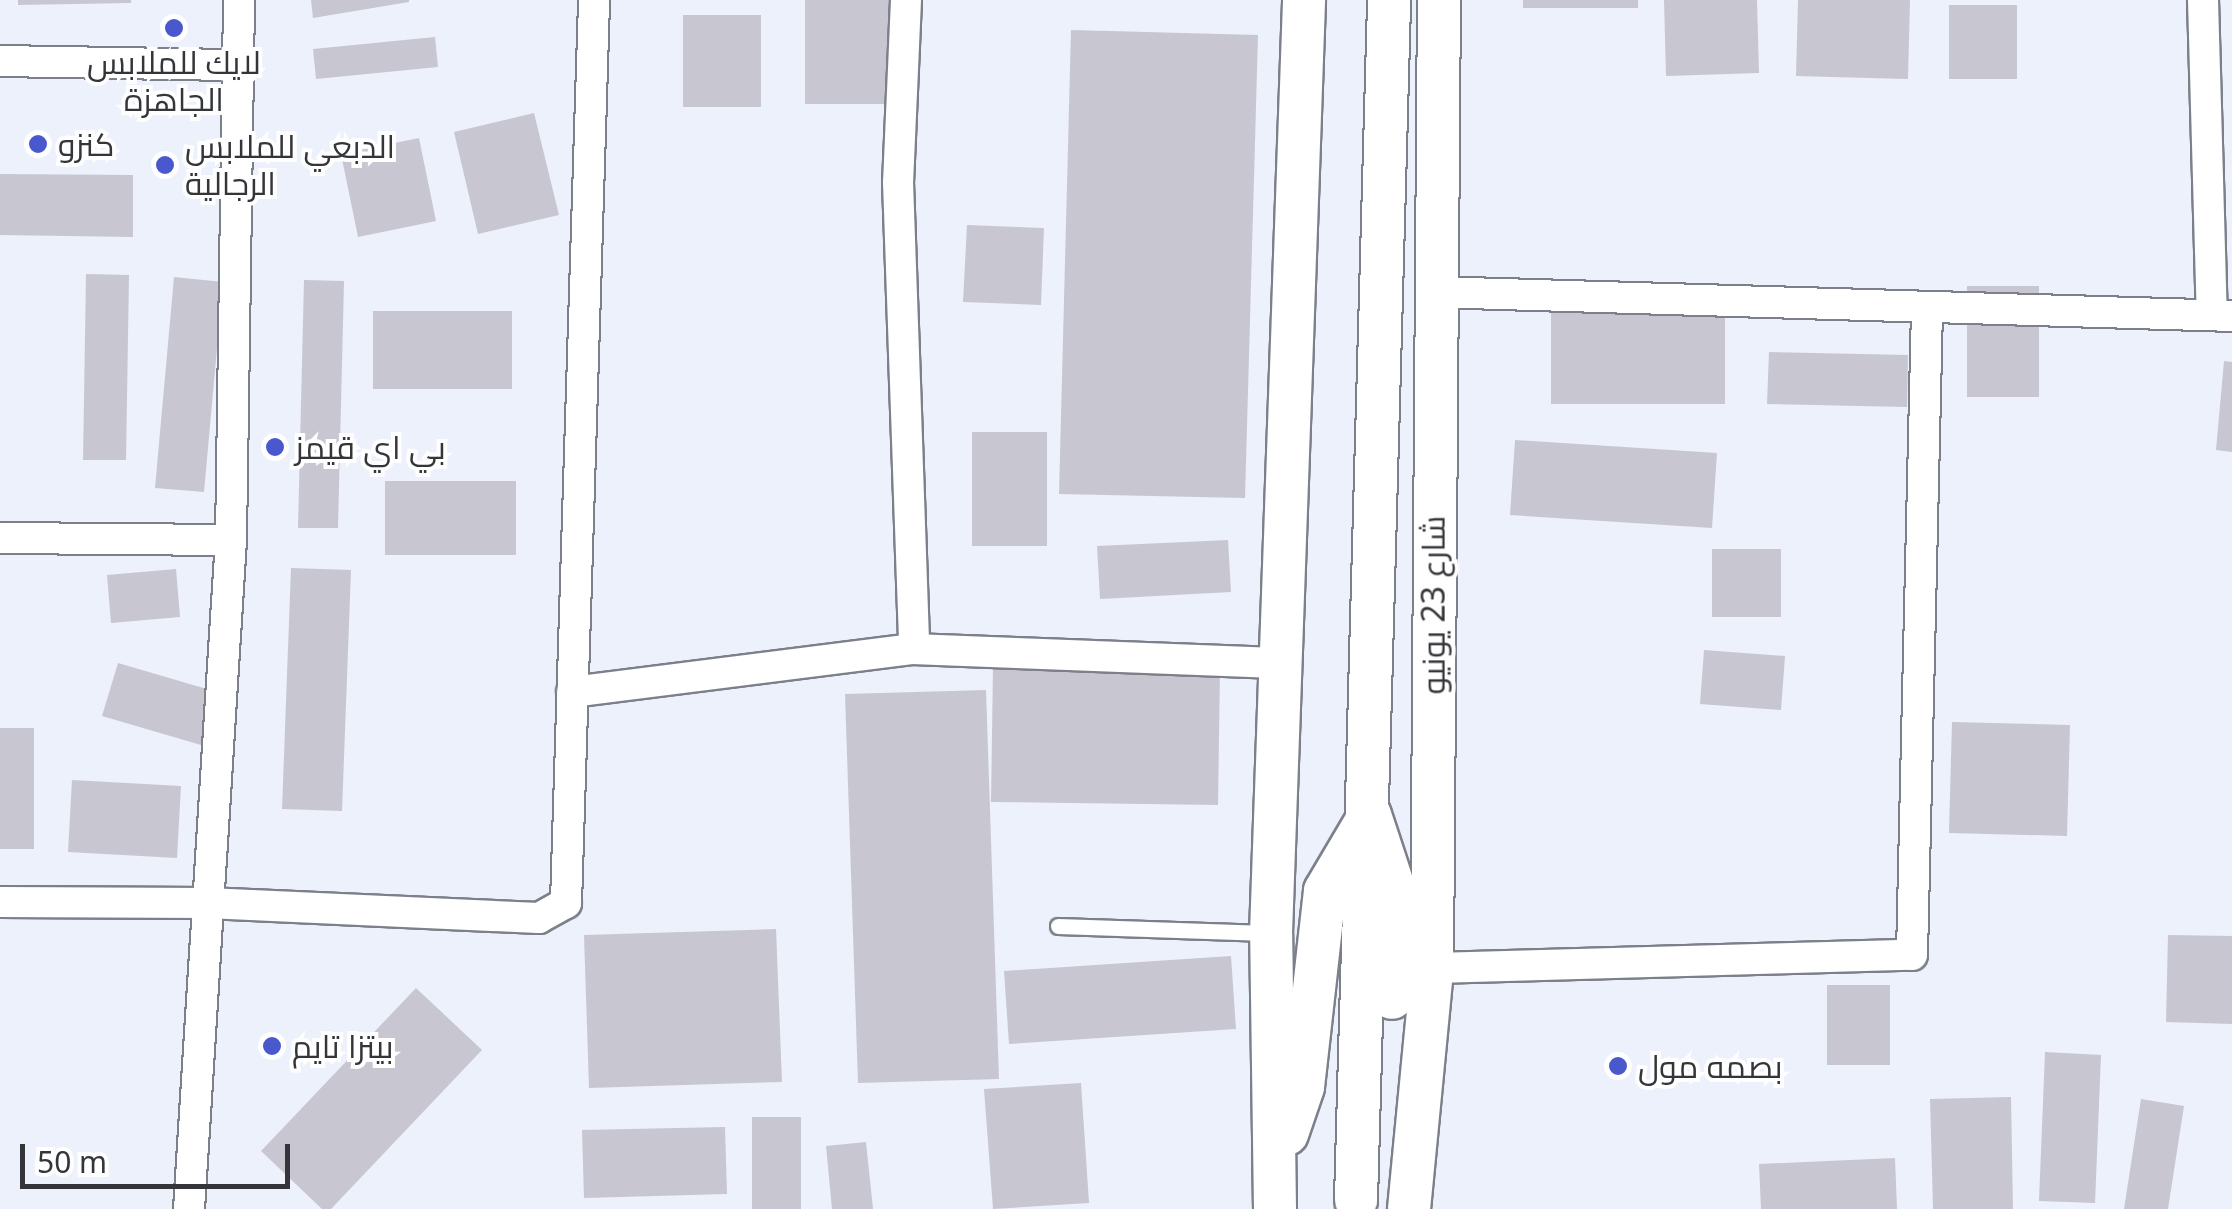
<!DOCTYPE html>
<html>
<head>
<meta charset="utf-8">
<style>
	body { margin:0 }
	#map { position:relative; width:2232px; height:1209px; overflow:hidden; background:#ecf1fc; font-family:"Noto Sans",Cairo,sans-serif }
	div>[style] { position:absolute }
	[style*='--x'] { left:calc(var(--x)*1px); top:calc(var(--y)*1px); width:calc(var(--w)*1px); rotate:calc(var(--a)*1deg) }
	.building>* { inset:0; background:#c8c6d1 }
	.roads { filter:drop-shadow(2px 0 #7c8089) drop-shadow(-2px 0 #7c8089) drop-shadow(0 2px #7c8089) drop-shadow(0 -2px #7c8089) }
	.lane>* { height:15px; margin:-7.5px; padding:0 7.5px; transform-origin:7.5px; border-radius:7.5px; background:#fff }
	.street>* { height:30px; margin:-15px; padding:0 15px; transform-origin:15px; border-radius:15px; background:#fff }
	.secondary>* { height:42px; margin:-21px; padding:0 21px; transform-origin:21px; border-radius:21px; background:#fff }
	.dots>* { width:28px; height:28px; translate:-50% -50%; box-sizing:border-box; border:5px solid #fefefe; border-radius:50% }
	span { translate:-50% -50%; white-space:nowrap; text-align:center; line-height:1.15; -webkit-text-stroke:8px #fefefe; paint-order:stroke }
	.poi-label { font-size:32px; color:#333539 }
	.left { translate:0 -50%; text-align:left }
	.street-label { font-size:32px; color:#333539 }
	.scale { position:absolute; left:20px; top:1144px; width:270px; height:45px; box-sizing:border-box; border:5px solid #333539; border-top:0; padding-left:12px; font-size:30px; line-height:35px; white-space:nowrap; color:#333539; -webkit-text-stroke:8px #fefefe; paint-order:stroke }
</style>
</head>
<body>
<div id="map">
	<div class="building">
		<div style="clip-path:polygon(18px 0,131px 0,131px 3px,18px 5px)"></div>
		<div style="clip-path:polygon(311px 0,409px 0,409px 2px,313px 18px)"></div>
		<div style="clip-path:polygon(805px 0,892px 0,892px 104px,805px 104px)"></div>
		<div style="clip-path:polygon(1523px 0,1638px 0,1638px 8px,1523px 8px)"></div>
		<div style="clip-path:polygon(1664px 0,1757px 0,1759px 73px,1666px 76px)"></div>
		<div style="clip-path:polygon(1798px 0,1910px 0,1908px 79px,1796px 76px)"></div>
		<div style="clip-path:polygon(1949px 5px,2017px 5px,2017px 79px,1949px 79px)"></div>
		<div style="clip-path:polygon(683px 15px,761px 15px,761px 107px,683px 107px)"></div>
		<div style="clip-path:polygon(1071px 30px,1258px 35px,1245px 498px,1059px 494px)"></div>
		<div style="clip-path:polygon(435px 37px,438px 67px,316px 79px,313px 49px)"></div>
		<div style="clip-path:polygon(534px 113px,559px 215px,478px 234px,454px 132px)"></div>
		<div style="clip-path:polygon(419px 138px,436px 221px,358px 237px,341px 154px)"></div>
		<div style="clip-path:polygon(0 174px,133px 175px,133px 237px,0 235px)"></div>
		<div style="clip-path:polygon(967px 225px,1044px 228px,1041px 305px,963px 302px)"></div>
		<div style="clip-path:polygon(86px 274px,129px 275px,126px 460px,83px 460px)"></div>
		<div style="clip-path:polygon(174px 277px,223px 282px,204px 492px,155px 488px)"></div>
		<div style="clip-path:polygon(304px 280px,344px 281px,338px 528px,298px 528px)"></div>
		<div style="clip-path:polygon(1967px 286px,2039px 286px,2039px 397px,1967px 397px)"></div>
		<div style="clip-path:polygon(1551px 308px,1725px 308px,1725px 404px,1551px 404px)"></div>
		<div style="clip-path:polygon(373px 311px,512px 311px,512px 389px,373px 389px)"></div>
		<div style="clip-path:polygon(1769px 352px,1908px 355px,1907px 407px,1767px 404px)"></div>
		<div style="clip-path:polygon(2224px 361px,2232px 362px,2232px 452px,2216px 450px)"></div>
		<div style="clip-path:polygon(972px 432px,1047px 432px,1047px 546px,972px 546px)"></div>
		<div style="clip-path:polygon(1515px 440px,1717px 453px,1712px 528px,1510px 515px)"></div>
		<div style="clip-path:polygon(385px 481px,516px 481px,516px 555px,385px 555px)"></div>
		<div style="clip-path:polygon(1228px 540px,1231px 592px,1100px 599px,1097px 546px)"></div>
		<div style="clip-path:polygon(1712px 549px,1781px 549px,1781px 617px,1712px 617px)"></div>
		<div style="clip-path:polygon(291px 568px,351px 570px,342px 811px,282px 809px)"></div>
		<div style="clip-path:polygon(176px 569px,180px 617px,111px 623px,107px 575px)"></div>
		<div style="clip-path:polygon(1704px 650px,1785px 656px,1781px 710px,1700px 704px)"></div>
		<div style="clip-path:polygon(118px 663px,217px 692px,201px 745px,102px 716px)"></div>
		<div style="clip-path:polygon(993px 667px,1220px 670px,1218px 805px,991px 802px)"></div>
		<div style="clip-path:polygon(986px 690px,999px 1079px,858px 1083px,845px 694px)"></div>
		<div style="clip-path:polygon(1952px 722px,2070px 725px,2067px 836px,1949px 833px)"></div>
		<div style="clip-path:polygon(0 728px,34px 728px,34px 849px,0 849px)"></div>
		<div style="clip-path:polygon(72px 780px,181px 786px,177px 858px,68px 852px)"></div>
		<div style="clip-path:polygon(776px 929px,782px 1082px,589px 1088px,584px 935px)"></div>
		<div style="clip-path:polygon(2168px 935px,2232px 936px,2232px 1024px,2166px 1022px)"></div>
		<div style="clip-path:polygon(1231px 956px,1236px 1029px,1009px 1044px,1004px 971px)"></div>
		<div style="clip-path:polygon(1827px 985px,1890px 985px,1890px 1065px,1827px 1065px)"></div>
		<div style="clip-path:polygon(416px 988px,482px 1050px,331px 1209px,322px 1209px,261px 1151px)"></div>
		<div style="clip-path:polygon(2045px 1052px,2101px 1055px,2095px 1203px,2039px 1201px)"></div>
		<div style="clip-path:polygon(1081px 1083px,1089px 1203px,993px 1209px,984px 1089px)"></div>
		<div style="clip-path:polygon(2011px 1097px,2013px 1209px,1933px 1209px,1930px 1099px)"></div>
		<div style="clip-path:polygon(2141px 1099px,2184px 1106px,2168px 1209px,2124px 1209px)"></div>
		<div style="clip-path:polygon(752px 1117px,801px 1117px,801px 1209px,752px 1209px)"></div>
		<div style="clip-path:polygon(725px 1127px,727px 1194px,584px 1198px,582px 1130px)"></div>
		<div style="clip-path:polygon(866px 1142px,873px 1209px,832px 1209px,826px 1146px)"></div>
		<div style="clip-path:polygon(1895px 1158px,1897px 1209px,1761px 1209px,1759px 1164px)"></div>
	</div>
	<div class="roads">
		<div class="lane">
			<div style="--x:1058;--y:926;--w:209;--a:1.9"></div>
		</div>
		<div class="street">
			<div style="--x:906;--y:0;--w:182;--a:92.5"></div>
			<div style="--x:898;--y:182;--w:467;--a:88"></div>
			<div style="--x:2203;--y:0;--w:315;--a:88.4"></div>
			<div style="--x:0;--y:61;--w:239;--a:1"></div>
			<div style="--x:1434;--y:292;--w:798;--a:1.72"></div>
			<div style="--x:0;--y:538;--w:231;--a:0.5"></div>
			<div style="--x:572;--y:692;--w:345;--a:-7.2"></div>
			<div style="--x:914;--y:649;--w:367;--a:2.2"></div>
			<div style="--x:0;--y:902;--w:207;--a:0.3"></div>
			<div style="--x:207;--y:903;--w:332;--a:2.6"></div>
			<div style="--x:539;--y:918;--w:31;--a:-29"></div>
			<div style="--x:566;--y:903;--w:903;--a:-88.22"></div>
			<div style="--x:1432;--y:968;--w:480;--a:-1.6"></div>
			<div style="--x:1912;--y:955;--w:648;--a:-88.67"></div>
			<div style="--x:189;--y:1209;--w:670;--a:-86.41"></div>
			<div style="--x:231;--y:540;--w:540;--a:-89.15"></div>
		</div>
		<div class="secondary">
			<div style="--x:1287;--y:1134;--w:50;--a:-71.2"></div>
			<div style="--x:1303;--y:1087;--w:197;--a:-83.6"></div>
			<div style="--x:1325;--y:891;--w:88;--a:-59.4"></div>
			<div style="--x:1370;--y:815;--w:89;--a:71.8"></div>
			<div style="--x:1398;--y:900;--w:98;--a:93.5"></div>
			<div style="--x:1356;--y:1200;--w:1200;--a:-88.42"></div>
			<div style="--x:1275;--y:1209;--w:276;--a:-90.8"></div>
			<div style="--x:1271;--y:933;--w:934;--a:-87.97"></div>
			<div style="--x:1409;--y:1209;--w:242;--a:-84.5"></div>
			<div style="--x:1432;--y:968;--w:968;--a:-89.59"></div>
		</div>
	</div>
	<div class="dots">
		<div style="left:174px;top:28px;background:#4958cd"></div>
		<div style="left:38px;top:144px;background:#4958cd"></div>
		<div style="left:165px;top:165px;background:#4958cd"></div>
		<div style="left:275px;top:447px;background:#4958cd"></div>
		<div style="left:272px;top:1046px;background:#4958cd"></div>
		<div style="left:1618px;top:1066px;background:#4958cd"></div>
	</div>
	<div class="poi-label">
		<span style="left:174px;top:81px">لايك للملابس<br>الجاهزة</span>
		<span class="left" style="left:58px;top:144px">كنزو</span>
		<span class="left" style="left:185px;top:165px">الدبعي للملابس<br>الرجالية</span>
		<span class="left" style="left:295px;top:447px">بي اي قيمز</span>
		<span class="left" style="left:292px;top:1046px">بيتزا تايم</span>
		<span class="left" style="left:1638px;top:1066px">بصمه مول</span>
	</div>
	<div class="street-label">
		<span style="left:1433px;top:605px;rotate:-90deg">شارع 23 يونيو</span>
	</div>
	<div class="scale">50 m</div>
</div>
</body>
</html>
